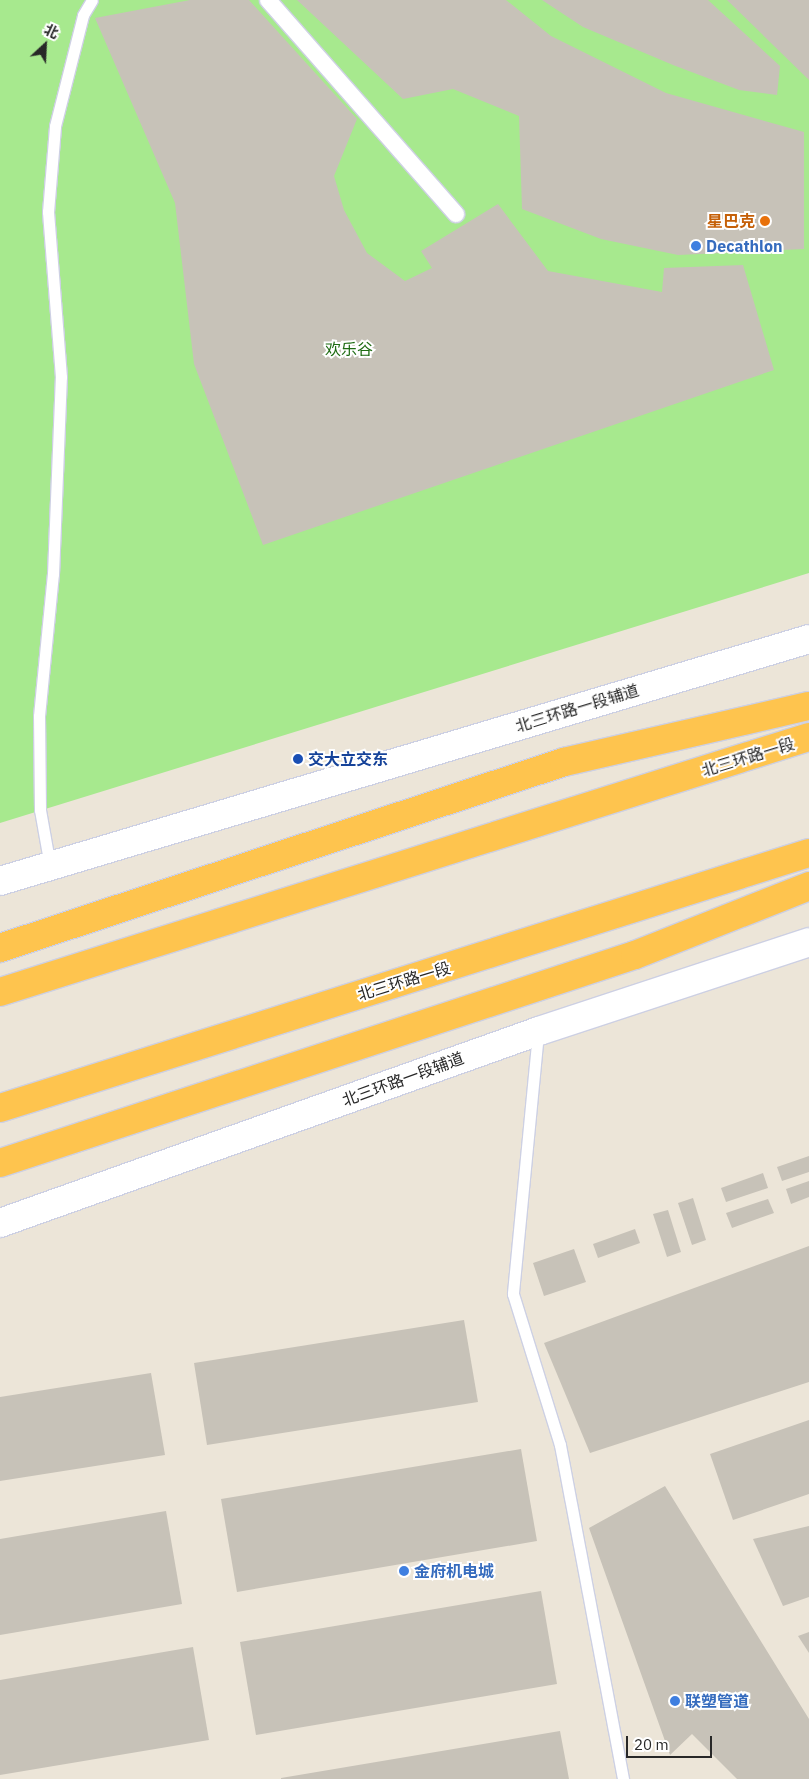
<!DOCTYPE html>
<html>
<head>
<meta charset="utf-8">
<style>
	body { margin:0 }
	#map { position:relative; width:809px; height:1779px; overflow:hidden; background:#ece5d8; font-family:"IBM Plex Sans","Noto Sans SC",sans-serif }
	div>[style] { position:absolute }
	[style*='--x'] { left:calc(var(--x)*1px); top:calc(var(--y)*1px); width:calc(var(--w)*1px); rotate:calc(var(--a)*1deg) }
	.green>* { inset:0; background:#a7e98e }
	.building>* { inset:0; background:#c7c2b8 }
	.roads { filter:drop-shadow(1px 0 #cdd0e3) drop-shadow(-1px 0 #cdd0e3) drop-shadow(0 1px #cdd0e3) drop-shadow(0 -1px #cdd0e3) }
	.service>* { height:11px; margin:-5.5px; padding:0 5.5px; transform-origin:5.5px; border-radius:5.5px; background:#fff }
	.pedestrian>* { height:16px; margin:-8px; padding:0 8px; transform-origin:8px; border-radius:8px; background:#fff }
	.secondary>* { height:28px; margin:-14px; padding:0 14px; transform-origin:14px; border-radius:14px; background:#fff }
	.trunk>* { height:28px; margin:-14px; padding:0 14px; transform-origin:14px; border-radius:14px; background:#fec44e }
	.dots>* { width:14px; height:14px; translate:-50% -50%; box-sizing:border-box; border:2px solid #fff; border-radius:50% }
	span { translate:-50% -50%; white-space:nowrap; text-align:center; line-height:1.15; -webkit-text-stroke:4px #fff; paint-order:stroke }
	.food-label { font-size:16px; color:#c56008; font-weight:700 }
	.right { translate:-100% -50%; text-align:right }
	.shop-label { font-size:16px; color:#366cbe; font-weight:700 }
	.left { translate:0 -50%; text-align:left }
	.park-label { font-size:16px; color:#1e6b12 }
	.street-label { font-size:16px; color:#282828 }
	.transit-label { font-size:16px; color:#164399; font-weight:700 }
	.north { position:absolute; left:20px; top:20px; width:50px; height:50px; -webkit-text-stroke:4px #fff; paint-order:stroke; rotate:25deg; font-size:14px; font-weight:700; line-height:20px; text-align:center; color:#282828 }
	.north::after { content:''; display:block; margin:auto; width:18px; height:22px; background:#282828; clip-path:polygon(50% 0,100% 100%,50% 72%,0 100%) }
	.scale { position:absolute; left:626px; top:1736px; width:86px; height:22px; box-sizing:border-box; border:2px solid #282828; border-top:0; padding-left:6px; font-size:15px; line-height:18px; white-space:nowrap; color:#282828; -webkit-text-stroke:4px #fff; paint-order:stroke }
</style>
</head>
<body>
<div id="map">
	<div class="green">
		<div style="clip-path:polygon(0 0,809px 0,809px 573px,0 823px)"></div>
	</div>
	<div class="building">
		<div style="clip-path:polygon(190px 0,249px 0,357px 119px,334px 176px,344px 210px,367px 253px,405px 281px,432px 268px,421px 251px,498px 204px,548px 271px,662px 292px,664px 268px,743px 265px,774px 370px,263px 545px,194px 364px,175px 203px,95px 18px)"></div>
		<div style="clip-path:polygon(297px 0,506px 0,551px 36px,666px 93px,804px 132px,804px 249px,678px 255px,601px 239px,522px 209px,519px 116px,453px 89px,403px 99px)"></div>
		<div style="clip-path:polygon(542px 0,708px 0,780px 66px,777px 95px,739px 90px,673px 65px,583px 27px)"></div>
		<div style="clip-path:polygon(727px 0,809px 0,809px 80px)"></div>
		<div style="clip-path:polygon(809px 1156px,809px 1172px,782px 1181px,777px 1167px)"></div>
		<div style="clip-path:polygon(763px 1173px,768px 1188px,726px 1202px,721px 1188px)"></div>
		<div style="clip-path:polygon(809px 1181px,809px 1197px,791px 1204px,786px 1189px)"></div>
		<div style="clip-path:polygon(693px 1198px,706px 1240px,692px 1245px,678px 1203px)"></div>
		<div style="clip-path:polygon(768px 1199px,774px 1213px,732px 1228px,726px 1213px)"></div>
		<div style="clip-path:polygon(668px 1210px,681px 1252px,667px 1257px,653px 1214px)"></div>
		<div style="clip-path:polygon(635px 1229px,640px 1243px,598px 1258px,593px 1244px)"></div>
		<div style="clip-path:polygon(809px 1246px,809px 1382px,590px 1453px,544px 1343px)"></div>
		<div style="clip-path:polygon(574px 1249px,586px 1282px,544px 1296px,533px 1263px)"></div>
		<div style="clip-path:polygon(464px 1320px,478px 1402px,207px 1445px,194px 1363px)"></div>
		<div style="clip-path:polygon(151px 1373px,165px 1455px,0 1481px,0 1397px)"></div>
		<div style="clip-path:polygon(809px 1420px,809px 1494px,733px 1520px,710px 1454px)"></div>
		<div style="clip-path:polygon(521px 1449px,537px 1541px,237px 1592px,221px 1499px)"></div>
		<div style="clip-path:polygon(665px 1486px,809px 1719px,809px 1779px,737px 1779px,692px 1734px,670px 1755px,589px 1528px)"></div>
		<div style="clip-path:polygon(166px 1511px,182px 1604px,0 1635px,0 1539px)"></div>
		<div style="clip-path:polygon(809px 1526px,809px 1597px,783px 1606px,753px 1539px)"></div>
		<div style="clip-path:polygon(541px 1591px,557px 1684px,256px 1735px,240px 1642px)"></div>
		<div style="clip-path:polygon(809px 1632px,809px 1653px,798px 1636px)"></div>
		<div style="clip-path:polygon(193px 1647px,209px 1740px,0 1775px,0 1680px)"></div>
		<div style="clip-path:polygon(560px 1731px,569px 1779px,281px 1779px,281px 1778px)"></div>
	</div>
	<div class="roads">
		<div class="service">
			<div style="--x:50;--y:866;--w:57;--a:-100.1"></div>
			<div style="--x:40;--y:810;--w:94;--a:-90.6"></div>
			<div style="--x:39;--y:716;--w:143;--a:-84.4"></div>
			<div style="--x:53;--y:574;--w:197;--a:-87.7"></div>
			<div style="--x:61;--y:377;--w:166;--a:-94.5"></div>
			<div style="--x:48;--y:212;--w:86;--a:-85.3"></div>
			<div style="--x:55;--y:126;--w:114;--a:-75.8"></div>
			<div style="--x:83;--y:15;--w:17;--a:-59"></div>
			<div style="--x:538;--y:1033;--w:262;--a:95.5"></div>
			<div style="--x:513;--y:1294;--w:158;--a:72.7"></div>
			<div style="--x:560;--y:1445;--w:340;--a:79.3"></div>
		</div>
		<div class="pedestrian">
			<div style="--x:268;--y:0;--w:285;--a:48.7"></div>
		</div>
		<div class="secondary">
			<div style="--x:0;--y:881;--w:844;--a:-16.65"></div>
			<div style="--x:0;--y:1223;--w:572;--a:-19.61"></div>
			<div style="--x:539;--y:1031;--w:284;--a:-18.2"></div>
		</div>
		<div class="trunk">
			<div style="--x:0;--y:948;--w:594;--a:-18.25"></div>
			<div style="--x:564;--y:762;--w:251;--a:-12.9"></div>
			<div style="--x:0;--y:992;--w:848;--a:-17.5"></div>
			<div style="--x:0;--y:1108;--w:848;--a:-17.5"></div>
			<div style="--x:0;--y:1163;--w:668;--a:-18.14"></div>
			<div style="--x:635;--y:955;--w:187;--a:-21.6"></div>
		</div>
	</div>
	<div class="dots">
		<div style="left:765px;top:221px;background:#e8710a"></div>
		<div style="left:696px;top:246px;background:#3f7fe0"></div>
		<div style="left:298px;top:759px;background:#1a4fb4"></div>
		<div style="left:404px;top:1571px;background:#3f7fe0"></div>
		<div style="left:675px;top:1701px;background:#3f7fe0"></div>
	</div>
	<div class="food-label">
		<span class="right" style="left:755px;top:221px">星巴克</span>
	</div>
	<div class="shop-label">
		<span class="left" style="left:706px;top:246px">Decathlon</span>
		<span class="left" style="left:414px;top:1571px">金府机电城</span>
		<span class="left" style="left:685px;top:1701px">联塑管道</span>
	</div>
	<div class="park-label">
		<span style="left:349px;top:349px">欢乐谷</span>
	</div>
	<div class="street-label">
		<span style="left:577px;top:708px;rotate:-17deg">北三环路一段辅道</span>
		<span style="left:748px;top:757px;rotate:-17deg">北三环路一段</span>
		<span style="left:404px;top:981px;rotate:-17deg">北三环路一段</span>
		<span style="left:403px;top:1079px;rotate:-20deg">北三环路一段辅道</span>
	</div>
	<div class="transit-label">
		<span class="left" style="left:308px;top:759px">交大立交东</span>
	</div>
	<div class="north">北</div>
	<div class="scale">20 m</div>
</div>
</body>
</html>
